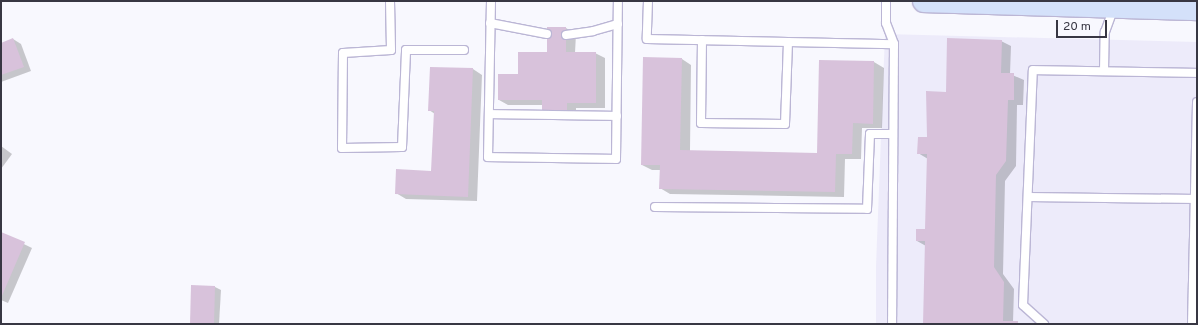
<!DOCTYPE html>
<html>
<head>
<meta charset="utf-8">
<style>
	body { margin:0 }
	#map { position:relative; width:1198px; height:325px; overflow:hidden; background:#f8f8fe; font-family:Overpass,sans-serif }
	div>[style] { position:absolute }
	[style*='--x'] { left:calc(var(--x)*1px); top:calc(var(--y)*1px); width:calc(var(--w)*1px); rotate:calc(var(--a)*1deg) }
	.built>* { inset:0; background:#edebfa }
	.shadow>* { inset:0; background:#0003 }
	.building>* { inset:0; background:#d8c2db }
	.roads { filter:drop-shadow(1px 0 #bbb6d5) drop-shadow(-1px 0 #bbb6d5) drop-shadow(0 1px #bbb6d5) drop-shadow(0 -1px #bbb6d5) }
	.lane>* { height:8px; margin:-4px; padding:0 4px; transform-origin:4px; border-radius:4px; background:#fff }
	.secondary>* { height:22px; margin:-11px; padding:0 11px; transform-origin:11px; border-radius:11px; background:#d4e1fa }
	span { translate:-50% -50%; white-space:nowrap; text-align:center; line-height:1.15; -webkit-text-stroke:4px #f8f8fe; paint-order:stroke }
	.frame { position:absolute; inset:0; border:2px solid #383743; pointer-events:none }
	.scale { position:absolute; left:1056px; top:20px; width:51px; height:18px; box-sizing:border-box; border:2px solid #383743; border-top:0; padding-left:5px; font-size:12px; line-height:14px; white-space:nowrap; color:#383743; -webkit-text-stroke:3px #f8f8fe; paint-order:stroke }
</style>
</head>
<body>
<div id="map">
	<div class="built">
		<div style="clip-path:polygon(885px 34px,1197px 42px,1197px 324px,876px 324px,876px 266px)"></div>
	</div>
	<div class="shadow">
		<div style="clip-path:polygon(566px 28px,576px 34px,575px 53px,595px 53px,605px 58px,605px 108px,576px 108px,576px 115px,552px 115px,543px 109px,543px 105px,508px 105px,499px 100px,519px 75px,548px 53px)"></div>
		<div style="clip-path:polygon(13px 39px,21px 44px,31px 71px,1px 82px,1px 44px)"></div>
		<div style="clip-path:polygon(1001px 41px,1011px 46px,1010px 74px,1024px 80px,1023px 105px,1017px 105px,1016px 166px,1005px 181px,1003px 274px,1014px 289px,1013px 322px,1021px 324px,924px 324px,926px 246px,917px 241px,926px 230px,928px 159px,918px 153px,928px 138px,947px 93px)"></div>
		<div style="clip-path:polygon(682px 59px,691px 65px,690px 151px,818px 154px,874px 62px,884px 68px,882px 128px,862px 128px,861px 159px,845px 159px,844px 197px,670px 194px,660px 188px,661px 170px,652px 170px,642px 165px)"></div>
		<div style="clip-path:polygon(473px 69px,482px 75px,477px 201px,406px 199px,396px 193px,432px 172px,435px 114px,429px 110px)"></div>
		<div style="clip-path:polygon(1px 146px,12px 154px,1px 169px)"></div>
		<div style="clip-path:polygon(1px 233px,32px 248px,8px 303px,1px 300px)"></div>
		<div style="clip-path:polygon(192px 286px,215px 287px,221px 290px,219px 324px,191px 324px)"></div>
	</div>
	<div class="building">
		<div style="clip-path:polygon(547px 27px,566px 27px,566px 52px,596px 52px,596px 103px,567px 103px,567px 110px,542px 110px,542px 100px,498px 100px,498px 74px,518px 74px,518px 52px,547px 52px)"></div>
		<div style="clip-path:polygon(13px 38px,24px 67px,1px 75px,1px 43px)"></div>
		<div style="clip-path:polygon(947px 38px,1002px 40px,1001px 73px,1014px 73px,1014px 100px,1008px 100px,1006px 161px,996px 175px,994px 267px,1004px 282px,1003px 321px,1018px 321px,1018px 324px,923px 324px,925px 241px,916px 241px,916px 229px,925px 229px,927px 154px,917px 154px,918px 137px,927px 137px,926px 91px,946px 92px)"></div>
		<div style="clip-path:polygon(643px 57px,682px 58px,680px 150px,817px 153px,819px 60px,874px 61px,873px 124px,853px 123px,852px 154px,836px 154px,835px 192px,659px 189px,660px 165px,641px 165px)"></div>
		<div style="clip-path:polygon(430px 67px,473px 68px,468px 197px,395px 194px,396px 169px,431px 171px,434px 111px,428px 111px)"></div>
		<div style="clip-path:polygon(1px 232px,25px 242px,1px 298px)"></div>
		<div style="clip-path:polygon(191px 285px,215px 286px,214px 324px,190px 324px)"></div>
	</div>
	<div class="roads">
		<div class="lane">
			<div style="--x:390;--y:1;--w:49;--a:88.8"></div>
			<div style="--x:391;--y:50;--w:48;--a:176.4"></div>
			<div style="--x:343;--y:53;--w:95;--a:90.6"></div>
			<div style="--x:342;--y:148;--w:60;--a:-1"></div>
			<div style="--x:402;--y:147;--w:97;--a:-87.6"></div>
			<div style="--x:406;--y:50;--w:58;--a:0"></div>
			<div style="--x:491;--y:1;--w:156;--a:91.1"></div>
			<div style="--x:488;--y:157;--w:128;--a:0.9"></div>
			<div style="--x:616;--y:159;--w:158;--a:-89.3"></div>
			<div style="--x:648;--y:1;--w:38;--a:92"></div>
			<div style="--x:647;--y:39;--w:247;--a:1.2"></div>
			<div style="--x:886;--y:1;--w:22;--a:90"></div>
			<div style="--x:886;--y:23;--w:22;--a:69"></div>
			<div style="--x:894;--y:44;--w:280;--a:90.4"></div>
			<div style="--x:490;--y:23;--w:58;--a:10.9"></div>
			<div style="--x:566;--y:35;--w:27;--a:-8"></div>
			<div style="--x:593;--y:31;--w:26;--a:-16"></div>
			<div style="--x:702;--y:40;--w:83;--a:90.7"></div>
			<div style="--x:701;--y:123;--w:84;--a:0.7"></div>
			<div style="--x:785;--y:124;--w:82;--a:-87.9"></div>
			<div style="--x:1104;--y:71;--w:39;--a:-89"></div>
			<div style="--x:1105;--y:32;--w:27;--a:-70"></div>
			<div style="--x:489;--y:114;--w:128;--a:0.9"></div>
			<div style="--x:1028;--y:197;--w:169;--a:0.7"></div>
			<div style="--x:655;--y:207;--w:212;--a:0.5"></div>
			<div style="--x:867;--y:209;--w:75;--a:-87.7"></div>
			<div style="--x:870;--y:134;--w:23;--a:0"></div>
			<div style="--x:1044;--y:324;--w:28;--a:-138"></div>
			<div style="--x:1023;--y:305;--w:235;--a:-87.6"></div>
			<div style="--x:1033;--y:70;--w:164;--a:1"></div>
			<div style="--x:1192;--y:324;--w:222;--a:-88.7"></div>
		</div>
		<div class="secondary">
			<div style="--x:924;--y:1;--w:273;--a:1.7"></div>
		</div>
	</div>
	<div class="frame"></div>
	<div class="scale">20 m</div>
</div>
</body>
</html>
